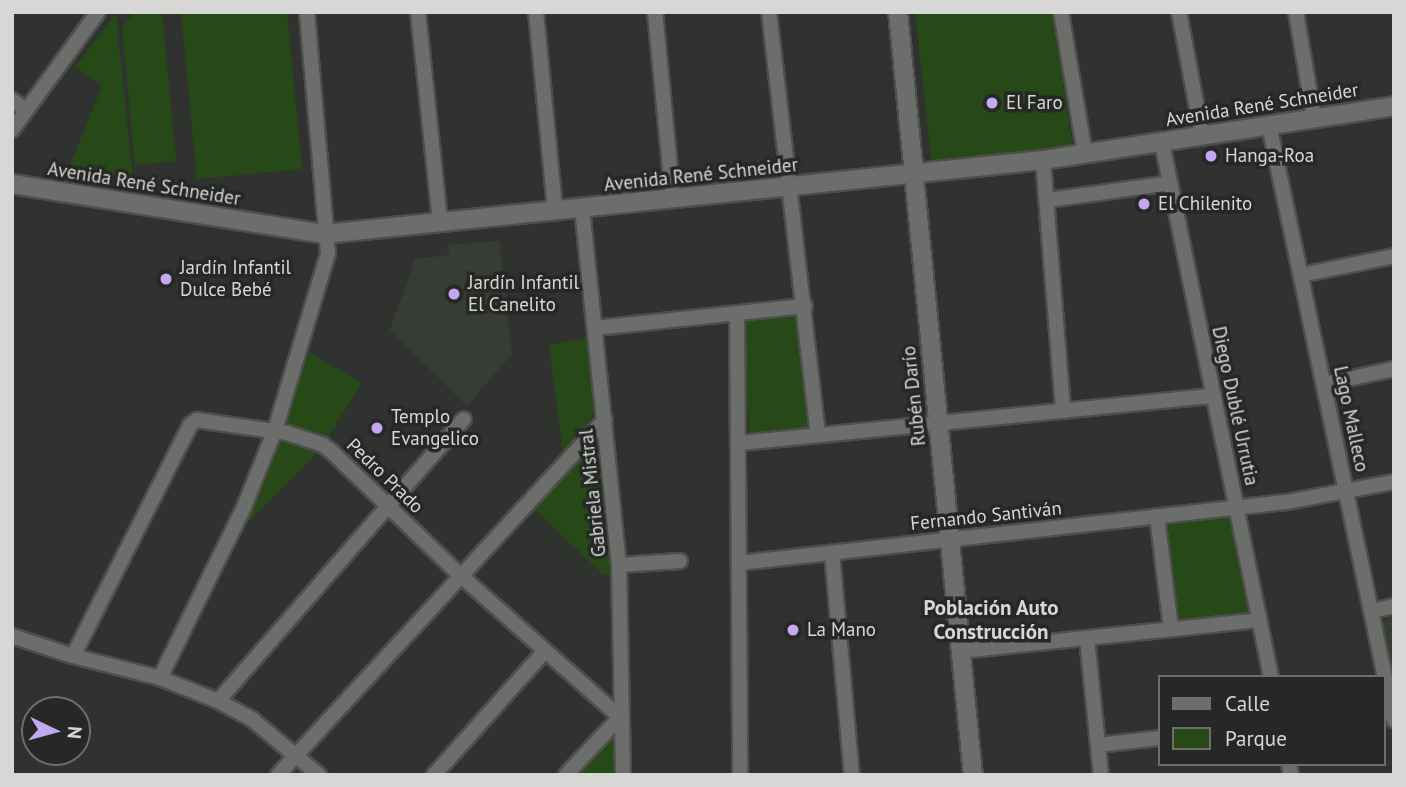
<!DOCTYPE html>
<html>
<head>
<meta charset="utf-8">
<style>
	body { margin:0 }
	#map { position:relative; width:1406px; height:787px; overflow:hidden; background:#30322f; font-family:"PT Sans",sans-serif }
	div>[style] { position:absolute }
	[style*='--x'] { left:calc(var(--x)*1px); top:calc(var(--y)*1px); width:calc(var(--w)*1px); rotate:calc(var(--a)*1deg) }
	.built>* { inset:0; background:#373c35 }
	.green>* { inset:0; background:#264917 }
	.roads { filter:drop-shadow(2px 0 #4d4f4c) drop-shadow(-2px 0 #4d4f4c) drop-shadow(0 2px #4d4f4c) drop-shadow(0 -2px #4d4f4c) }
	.street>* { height:14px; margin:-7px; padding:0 7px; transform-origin:7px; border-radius:7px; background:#6c6e6b }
	.secondary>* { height:18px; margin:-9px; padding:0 9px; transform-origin:9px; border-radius:9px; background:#6c6e6b }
	.dots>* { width:19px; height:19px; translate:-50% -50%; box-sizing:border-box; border:4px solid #262825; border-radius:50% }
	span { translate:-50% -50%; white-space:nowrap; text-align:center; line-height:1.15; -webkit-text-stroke:7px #262825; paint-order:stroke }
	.poi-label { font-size:19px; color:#d7d8d6 }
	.left { translate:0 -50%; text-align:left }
	.street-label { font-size:19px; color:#d7d8d6 }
	.neighbourhood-label { font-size:21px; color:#d7d8d6; font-weight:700 }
	.frame { position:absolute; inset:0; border:14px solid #d7d8d6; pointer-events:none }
	.legend { position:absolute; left:1158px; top:675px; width:228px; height:91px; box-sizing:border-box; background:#262825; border:2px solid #6d6e6c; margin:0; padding:9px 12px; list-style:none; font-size:21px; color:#d7d8d6 }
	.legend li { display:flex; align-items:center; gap:14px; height:35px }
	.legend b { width:35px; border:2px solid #6d6e6c }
	.north { position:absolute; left:21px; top:696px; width:70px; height:70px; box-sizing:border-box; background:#262825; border:2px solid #6d6e6c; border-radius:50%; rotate:95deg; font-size:19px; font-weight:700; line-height:28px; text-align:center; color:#d7d8d6 }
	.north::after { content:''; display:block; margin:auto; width:24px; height:32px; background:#c3a7f2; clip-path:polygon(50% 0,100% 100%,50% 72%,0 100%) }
</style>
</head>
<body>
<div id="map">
	<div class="built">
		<div style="clip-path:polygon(499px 241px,512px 354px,467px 406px,390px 330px,415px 259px,449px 255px,448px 245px)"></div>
		<div style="clip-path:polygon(1394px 615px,1394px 674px,1383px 622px)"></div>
	</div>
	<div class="green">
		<div style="clip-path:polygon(135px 12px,162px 12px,176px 161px,135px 165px,122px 27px)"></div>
		<div style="clip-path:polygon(181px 12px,287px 12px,302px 169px,197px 179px)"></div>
		<div style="clip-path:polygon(915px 12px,1052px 12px,1073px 150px,932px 166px)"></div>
		<div style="clip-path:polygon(116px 14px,132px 171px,129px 178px,68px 170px,102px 86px,75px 67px)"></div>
		<div style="clip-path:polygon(801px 314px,813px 430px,749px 436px,743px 320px)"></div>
		<div style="clip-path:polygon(586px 338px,594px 412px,587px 424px,563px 453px,549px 345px)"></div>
		<div style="clip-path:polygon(309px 352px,362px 383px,319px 451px,249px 521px,246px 518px,286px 421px)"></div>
		<div style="clip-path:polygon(593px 444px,602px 448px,613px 575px,603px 574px,534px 509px)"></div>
		<div style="clip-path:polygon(1230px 515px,1250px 613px,1176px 621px,1163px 525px)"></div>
		<div style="clip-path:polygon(606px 737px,614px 740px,614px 775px,573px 775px)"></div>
	</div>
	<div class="roads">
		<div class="street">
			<div style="--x:418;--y:12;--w:212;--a:84"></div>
			<div style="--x:536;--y:12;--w:200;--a:84.5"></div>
			<div style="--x:655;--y:12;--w:188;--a:84.5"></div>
			<div style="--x:769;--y:12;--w:425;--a:83.4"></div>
			<div style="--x:1061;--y:12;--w:144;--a:80.4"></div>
			<div style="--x:1179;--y:12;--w:125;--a:79.4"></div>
			<div style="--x:1296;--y:12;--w:108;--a:80.4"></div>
			<div style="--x:12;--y:100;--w:17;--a:36"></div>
			<div style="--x:1269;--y:125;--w:608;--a:78.14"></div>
			<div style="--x:12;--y:130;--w:146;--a:-53.9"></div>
			<div style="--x:1162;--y:143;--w:545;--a:78.46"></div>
			<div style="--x:1043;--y:160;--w:252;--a:85.4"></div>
			<div style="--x:1048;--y:200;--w:123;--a:-7.9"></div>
			<div style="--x:582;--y:208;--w:359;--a:84.1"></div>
			<div style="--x:619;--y:565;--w:210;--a:88.9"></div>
			<div style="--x:1301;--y:275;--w:95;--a:-11.5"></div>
			<div style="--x:737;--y:313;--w:462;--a:89.6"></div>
			<div style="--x:595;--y:328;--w:211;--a:-6"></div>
			<div style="--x:1324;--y:384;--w:72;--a:-12.1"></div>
			<div style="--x:740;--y:443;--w:476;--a:-5.7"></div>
			<div style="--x:1157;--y:516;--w:114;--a:82.9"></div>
			<div style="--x:832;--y:553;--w:223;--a:84.9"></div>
			<div style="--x:739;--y:563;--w:550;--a:-6.36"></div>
			<div style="--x:1286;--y:502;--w:110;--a:-10.5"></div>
			<div style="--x:619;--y:565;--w:61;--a:-3.8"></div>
			<div style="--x:1372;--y:611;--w:23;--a:-13"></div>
			<div style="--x:12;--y:636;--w:64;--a:18.2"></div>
			<div style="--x:73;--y:656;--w:90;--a:14.2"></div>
			<div style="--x:160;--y:678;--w:62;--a:21.6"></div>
			<div style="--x:218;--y:701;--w:40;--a:28"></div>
			<div style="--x:253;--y:720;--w:86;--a:39.8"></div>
			<div style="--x:1087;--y:638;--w:138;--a:84.2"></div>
			<div style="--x:960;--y:651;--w:301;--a:-5.9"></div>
			<div style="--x:73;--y:656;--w:259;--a:-63.1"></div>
			<div style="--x:190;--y:425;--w:9;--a:-36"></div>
			<div style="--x:197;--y:420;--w:91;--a:8.2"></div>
			<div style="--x:287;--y:433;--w:38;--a:18"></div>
			<div style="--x:323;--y:445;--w:10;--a:37"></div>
			<div style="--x:331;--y:451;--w:179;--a:43.9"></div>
			<div style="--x:460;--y:575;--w:214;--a:41.6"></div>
			<div style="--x:620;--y:717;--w:79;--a:133"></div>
			<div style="--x:160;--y:678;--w:191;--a:-63.8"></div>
			<div style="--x:244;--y:507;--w:83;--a:-68.1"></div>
			<div style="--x:275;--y:430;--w:185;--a:-73.3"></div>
			<div style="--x:328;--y:253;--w:242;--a:-95"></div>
			<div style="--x:218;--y:701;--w:374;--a:-48.9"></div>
			<div style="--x:1098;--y:745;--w:61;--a:-6.5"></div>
			<div style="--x:1289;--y:764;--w:11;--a:80"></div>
			<div style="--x:278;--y:775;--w:483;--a:-47.4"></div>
			<div style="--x:434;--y:775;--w:165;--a:-48.2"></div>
		</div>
		<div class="secondary">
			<div style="--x:898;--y:12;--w:767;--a:84.39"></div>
			<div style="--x:12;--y:184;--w:317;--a:9.1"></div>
			<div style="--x:325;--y:234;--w:722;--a:-5.88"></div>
			<div style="--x:1043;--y:160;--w:355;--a:-8.7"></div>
		</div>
	</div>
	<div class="dots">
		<div style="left:992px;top:103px;background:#c3a7f2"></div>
		<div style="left:1211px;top:156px;background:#c3a7f2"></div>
		<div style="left:1144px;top:204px;background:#c3a7f2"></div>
		<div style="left:166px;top:279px;background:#c3a7f2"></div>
		<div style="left:454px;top:294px;background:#c3a7f2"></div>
		<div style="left:377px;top:428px;background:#c3a7f2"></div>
		<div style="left:793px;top:630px;background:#c3a7f2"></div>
	</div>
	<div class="poi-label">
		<span class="left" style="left:1006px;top:103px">El Faro</span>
		<span class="left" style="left:1225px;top:156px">Hanga-Roa</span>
		<span class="left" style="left:1158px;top:204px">El Chilenito</span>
		<span class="left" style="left:180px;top:279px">Jardín Infantil<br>Dulce Bebé</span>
		<span class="left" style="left:468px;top:294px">Jardín Infantil<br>El Canelito</span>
		<span class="left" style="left:391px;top:428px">Templo<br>Evangelico</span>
		<span class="left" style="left:807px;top:630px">La Mano</span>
	</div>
	<div class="street-label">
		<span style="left:1262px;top:105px;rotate:-9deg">Avenida René Schneider</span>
		<span style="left:701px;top:175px;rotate:-6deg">Avenida René Schneider</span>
		<span style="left:144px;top:184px;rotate:9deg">Avenida René Schneider</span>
		<span style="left:914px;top:396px;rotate:-96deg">Rubén Darío</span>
		<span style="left:1235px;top:406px;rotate:78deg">Diego Dublé Urrutia</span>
		<span style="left:1351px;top:419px;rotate:78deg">Lago Malleco</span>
		<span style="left:385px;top:476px;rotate:44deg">Pedro Prado</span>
		<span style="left:593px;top:493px;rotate:-96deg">Gabriela Mistral</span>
		<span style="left:986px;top:516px;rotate:-6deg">Fernando Santiván</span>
	</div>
	<div class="neighbourhood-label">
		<span style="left:991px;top:620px">Población Auto<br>Construcción</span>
	</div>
	<div class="frame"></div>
	<ul class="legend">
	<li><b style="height:9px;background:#6c6e6b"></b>Calle</li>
	<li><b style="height:19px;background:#264917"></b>Parque</li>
	</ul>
	<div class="north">N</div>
</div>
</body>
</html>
